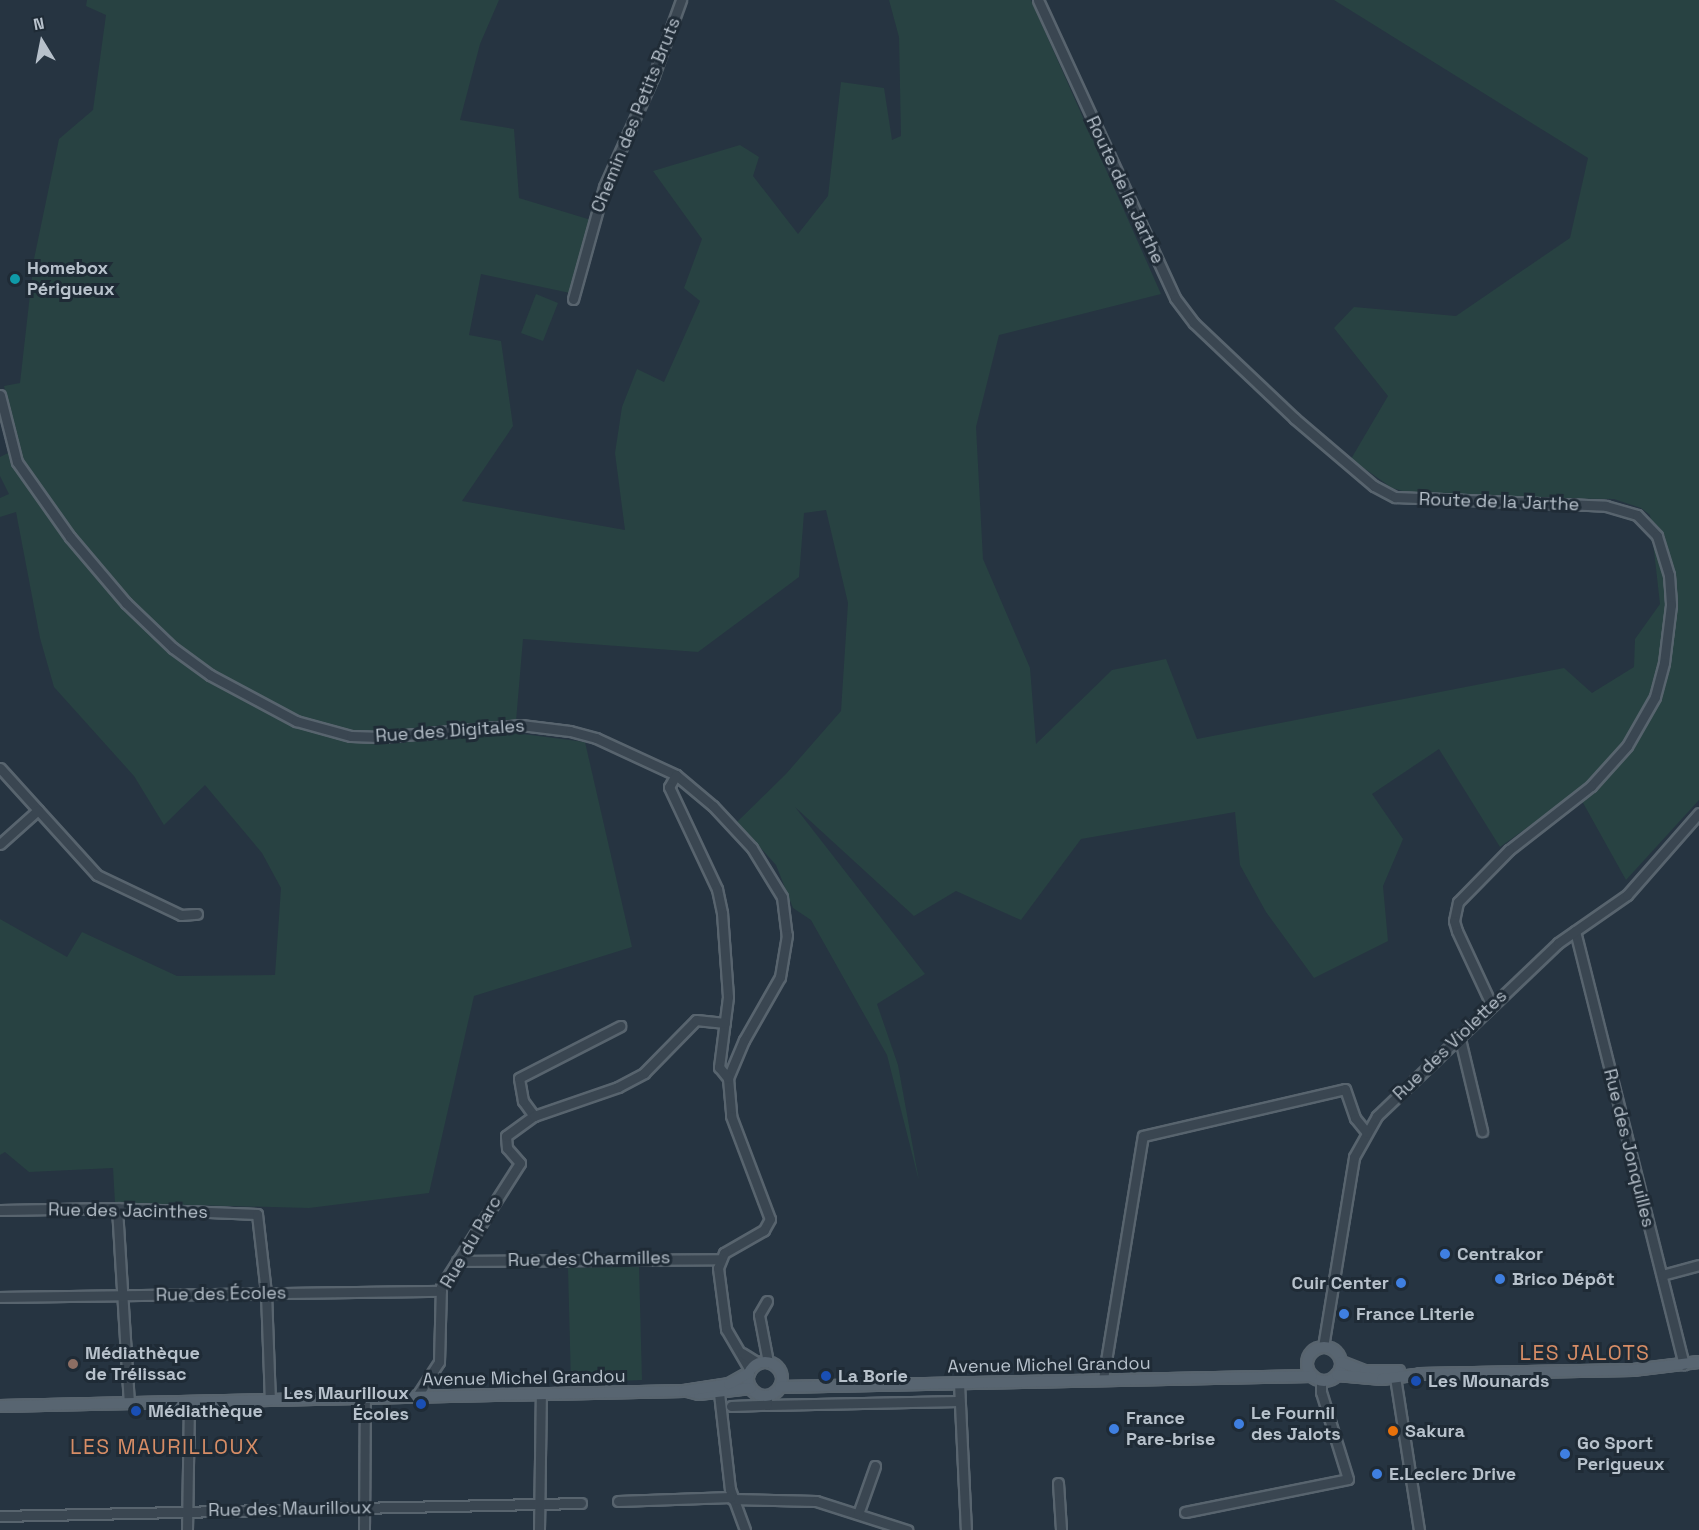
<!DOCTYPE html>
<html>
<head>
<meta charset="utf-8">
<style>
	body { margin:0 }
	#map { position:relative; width:1699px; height:1530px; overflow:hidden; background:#263441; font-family:"Space Grotesk",sans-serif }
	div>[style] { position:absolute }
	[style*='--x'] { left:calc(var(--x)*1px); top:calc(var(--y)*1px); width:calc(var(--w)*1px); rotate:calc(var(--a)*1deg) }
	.green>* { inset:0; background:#284242 }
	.roads { filter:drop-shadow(2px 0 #58646e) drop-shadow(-2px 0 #58646e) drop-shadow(0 2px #58646e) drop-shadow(0 -2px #58646e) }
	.minor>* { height:9px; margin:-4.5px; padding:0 4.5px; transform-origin:4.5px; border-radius:4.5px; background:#3a4651 }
	.major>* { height:10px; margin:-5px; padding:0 5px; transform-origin:5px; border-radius:5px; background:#586571 }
	.major>.ring { margin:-5px; padding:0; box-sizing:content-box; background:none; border:10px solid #586571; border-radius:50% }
	.dots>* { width:16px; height:16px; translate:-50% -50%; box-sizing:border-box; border:3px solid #1f2b36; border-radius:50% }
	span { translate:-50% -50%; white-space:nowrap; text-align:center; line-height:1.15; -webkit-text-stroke:6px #1f2b36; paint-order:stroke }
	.street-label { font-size:18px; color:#b7c1cb }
	.poi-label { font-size:18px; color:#b7c1cb; font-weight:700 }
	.left { translate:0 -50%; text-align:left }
	.right { translate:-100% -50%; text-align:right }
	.quarter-label { font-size:21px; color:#d78d66; letter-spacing:1.5px }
	.north { position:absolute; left:12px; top:12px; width:60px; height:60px; -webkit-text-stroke:4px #1f2b36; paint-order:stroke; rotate:350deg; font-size:16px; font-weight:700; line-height:24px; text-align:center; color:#b7c1cb }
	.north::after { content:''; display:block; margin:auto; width:21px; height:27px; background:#b7c1cb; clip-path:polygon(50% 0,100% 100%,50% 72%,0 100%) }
</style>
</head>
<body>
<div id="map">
	<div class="green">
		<div style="clip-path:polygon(87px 0,499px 0,480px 44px,460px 120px,514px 129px,519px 198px,591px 220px,570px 293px,481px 274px,469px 335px,501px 341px,513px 426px,462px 501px,625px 530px,615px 453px,622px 407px,637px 369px,664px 382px,700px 301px,684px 288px,702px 239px,653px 171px,740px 145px,759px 157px,753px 176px,798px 234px,828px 196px,841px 82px,884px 88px,892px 140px,901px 136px,899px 37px,889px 0,1031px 0,1161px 294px,999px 335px,976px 427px,983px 559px,1030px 668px,1036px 744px,1112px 670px,1166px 659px,1197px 739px,1564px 668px,1592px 693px,1634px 667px,1635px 639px,1660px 604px,1650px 515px,1641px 508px,1614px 499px,1424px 497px,1392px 488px,1351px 459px,1388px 396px,1334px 328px,1354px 307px,1456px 316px,1570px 238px,1588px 158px,1334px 0,1699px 0,1699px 800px,1626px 880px,1577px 792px,1500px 847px,1439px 749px,1372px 794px,1403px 839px,1383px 886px,1388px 941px,1314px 978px,1266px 912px,1240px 865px,1235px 812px,1081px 839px,1021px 920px,956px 891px,914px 916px,795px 807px,925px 974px,877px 1004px,898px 1065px,919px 1181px,887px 1055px,811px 920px,793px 908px,776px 865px,737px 822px,786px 774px,841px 711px,848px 603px,826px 510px,804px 513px,799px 577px,698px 652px,523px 639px,515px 733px,585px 742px,632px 947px,474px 996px,429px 1193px,309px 1208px,115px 1203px,113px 1168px,29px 1172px,5px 1152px,0 1155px,0 919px,67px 957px,82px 932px,177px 976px,275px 975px,281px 888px,262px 853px,205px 785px,164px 825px,134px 776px,54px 687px,40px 638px,16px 512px,0 517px,0 498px,9px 494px,0 476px,0 457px,18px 448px,4px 386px,20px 383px,34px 259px,59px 139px,93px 110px,106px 15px,86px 6px)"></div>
		<div style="clip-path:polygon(536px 294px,558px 303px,543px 341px,521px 333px)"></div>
		<div style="clip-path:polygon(639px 1266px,642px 1380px,571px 1383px,568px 1268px)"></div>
	</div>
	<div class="roads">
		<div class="minor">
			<div style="--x:1038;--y:0;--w:328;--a:65.3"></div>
			<div style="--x:1175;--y:298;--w:31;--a:53"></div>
			<div style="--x:1194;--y:323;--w:138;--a:43.5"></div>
			<div style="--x:1294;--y:418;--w:105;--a:40.4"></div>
			<div style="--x:1374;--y:486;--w:24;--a:28"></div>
			<div style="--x:1395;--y:497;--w:211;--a:2.4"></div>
			<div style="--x:1606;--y:506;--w:32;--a:16"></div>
			<div style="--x:1637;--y:515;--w:29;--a:46"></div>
			<div style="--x:1657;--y:536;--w:41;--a:72.9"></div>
			<div style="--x:1669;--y:575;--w:30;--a:86"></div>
			<div style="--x:1671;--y:605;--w:58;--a:96.9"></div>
			<div style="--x:1664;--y:663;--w:35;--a:105"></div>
			<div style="--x:1655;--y:697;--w:56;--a:119.7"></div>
			<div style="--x:1627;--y:746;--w:54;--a:132"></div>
			<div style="--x:1591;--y:786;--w:104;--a:142"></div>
			<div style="--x:1509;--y:850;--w:73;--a:134.4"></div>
			<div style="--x:1458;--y:902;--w:19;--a:102"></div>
			<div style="--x:1454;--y:921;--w:10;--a:73"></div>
			<div style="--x:1457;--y:931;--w:81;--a:65"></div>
			<div style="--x:573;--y:299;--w:116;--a:-74.5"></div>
			<div style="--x:604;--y:187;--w:123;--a:-65.9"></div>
			<div style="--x:654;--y:75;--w:80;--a:-70.2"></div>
			<div style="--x:0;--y:395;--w:69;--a:75.8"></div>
			<div style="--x:17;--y:462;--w:92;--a:54.8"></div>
			<div style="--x:70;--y:537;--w:87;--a:49.7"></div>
			<div style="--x:126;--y:603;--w:65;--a:43.8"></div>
			<div style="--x:173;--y:648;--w:46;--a:36.1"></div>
			<div style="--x:210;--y:675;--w:98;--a:28.1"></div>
			<div style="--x:296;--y:721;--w:57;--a:15.3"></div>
			<div style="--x:351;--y:736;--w:30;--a:2"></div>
			<div style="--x:381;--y:737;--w:141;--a:-4.9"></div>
			<div style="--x:521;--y:725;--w:49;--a:7"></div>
			<div style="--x:570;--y:731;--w:27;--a:15"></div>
			<div style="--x:596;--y:738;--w:88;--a:24.8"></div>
			<div style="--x:676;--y:775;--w:48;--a:40"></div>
			<div style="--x:713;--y:806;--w:57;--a:47.1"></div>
			<div style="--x:752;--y:848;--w:57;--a:58.5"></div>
			<div style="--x:782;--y:897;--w:38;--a:83"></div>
			<div style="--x:787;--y:935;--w:43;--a:99.5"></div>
			<div style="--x:780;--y:977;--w:73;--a:119.7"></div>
			<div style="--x:744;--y:1040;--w:41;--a:112.8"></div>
			<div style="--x:728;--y:1078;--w:38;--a:85"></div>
			<div style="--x:731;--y:1116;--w:110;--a:69.3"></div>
			<div style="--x:770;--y:1219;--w:13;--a:119"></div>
			<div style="--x:764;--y:1230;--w:46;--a:150.1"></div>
			<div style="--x:724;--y:1253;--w:16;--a:112"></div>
			<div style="--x:718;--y:1268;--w:62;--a:82.5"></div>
			<div style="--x:726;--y:1329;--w:48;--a:59.7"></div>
			<div style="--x:0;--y:768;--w:144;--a:47.8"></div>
			<div style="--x:97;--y:875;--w:93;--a:25.5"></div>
			<div style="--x:181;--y:915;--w:16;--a:-4"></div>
			<div style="--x:676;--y:775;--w:14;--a:120"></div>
			<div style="--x:669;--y:787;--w:113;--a:64.8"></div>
			<div style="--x:717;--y:889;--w:25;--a:78"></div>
			<div style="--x:722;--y:913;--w:84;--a:85.9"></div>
			<div style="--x:728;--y:997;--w:71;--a:97.3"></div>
			<div style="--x:719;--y:1067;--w:14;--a:51"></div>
			<div style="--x:0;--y:844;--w:51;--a:-41.8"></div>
			<div style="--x:1575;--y:931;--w:447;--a:75.9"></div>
			<div style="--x:1459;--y:1035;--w:99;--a:76.5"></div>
			<div style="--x:534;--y:1116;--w:19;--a:-126"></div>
			<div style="--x:523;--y:1101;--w:23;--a:-100"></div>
			<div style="--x:519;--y:1078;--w:114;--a:-27.2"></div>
			<div style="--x:117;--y:1208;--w:195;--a:86.5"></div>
			<div style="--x:0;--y:1210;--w:112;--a:-1"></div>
			<div style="--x:112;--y:1208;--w:145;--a:2.4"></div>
			<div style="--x:257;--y:1214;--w:80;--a:83.5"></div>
			<div style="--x:266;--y:1293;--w:107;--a:87.9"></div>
			<div style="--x:457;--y:1261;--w:264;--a:-0.4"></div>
			<div style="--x:1662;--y:1275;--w:38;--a:-15"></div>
			<div style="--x:0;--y:1297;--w:441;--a:-0.8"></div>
			<div style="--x:767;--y:1301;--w:16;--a:120"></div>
			<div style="--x:759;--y:1315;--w:48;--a:79.2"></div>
			<div style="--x:1323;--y:1347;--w:193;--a:-80.7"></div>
			<div style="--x:1354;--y:1157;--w:47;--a:-60.7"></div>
			<div style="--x:1377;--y:1116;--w:250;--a:-43.7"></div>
			<div style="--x:1558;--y:943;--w:84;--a:-34.8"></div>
			<div style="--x:1627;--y:895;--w:109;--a:-48.7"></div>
			<div style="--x:742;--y:1353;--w:19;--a:32"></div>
			<div style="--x:1395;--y:1377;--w:155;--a:81.1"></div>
			<div style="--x:1103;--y:1379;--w:246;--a:-80.7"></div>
			<div style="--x:1143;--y:1136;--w:207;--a:-13.1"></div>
			<div style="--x:1345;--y:1089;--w:31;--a:71"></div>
			<div style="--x:1355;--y:1118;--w:19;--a:51"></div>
			<div style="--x:959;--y:1383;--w:146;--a:87.3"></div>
			<div style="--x:725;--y:1389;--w:7;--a:146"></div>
			<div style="--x:719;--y:1393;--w:97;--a:83.5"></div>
			<div style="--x:730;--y:1489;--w:44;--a:69.9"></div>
			<div style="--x:767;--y:1395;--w:10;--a:90"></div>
			<div style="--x:767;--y:1405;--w:192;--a:-1.2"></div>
			<div style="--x:417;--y:1396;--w:40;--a:-57.1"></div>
			<div style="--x:439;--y:1362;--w:75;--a:-88.5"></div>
			<div style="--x:441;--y:1287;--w:147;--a:-57.5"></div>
			<div style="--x:520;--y:1163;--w:20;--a:-131"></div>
			<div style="--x:507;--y:1148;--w:12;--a:-95"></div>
			<div style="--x:506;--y:1136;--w:34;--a:-36"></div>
			<div style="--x:534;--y:1116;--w:89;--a:-19"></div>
			<div style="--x:618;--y:1087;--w:30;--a:-28"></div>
			<div style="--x:644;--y:1073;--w:74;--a:-45.5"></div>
			<div style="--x:696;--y:1020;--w:29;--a:6"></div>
			<div style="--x:731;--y:1406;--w:36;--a:-2"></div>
			<div style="--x:1058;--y:1483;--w:47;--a:86.3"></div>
			<div style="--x:732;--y:1499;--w:84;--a:1.4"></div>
			<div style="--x:816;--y:1501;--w:96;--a:17.7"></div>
			<div style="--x:618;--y:1501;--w:113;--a:-2"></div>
			<div style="--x:1185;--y:1512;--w:166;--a:-11.4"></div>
			<div style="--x:1348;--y:1479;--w:91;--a:-107.2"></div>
			<div style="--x:1321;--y:1392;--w:12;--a:-90"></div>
			<div style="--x:858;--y:1514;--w:51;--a:-70.5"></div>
			<div style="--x:0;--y:1516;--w:581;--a:-1.28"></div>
			<div style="--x:187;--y:1530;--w:128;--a:-89.1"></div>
			<div style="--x:364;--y:1530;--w:132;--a:-89.6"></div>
			<div style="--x:539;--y:1530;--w:136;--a:-89.2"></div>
		</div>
		<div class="major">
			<div class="ring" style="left:1307px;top:1347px;width:24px;height:24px"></div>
			<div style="--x:1341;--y:1362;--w:26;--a:21"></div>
			<div style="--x:1365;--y:1371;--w:34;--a:0"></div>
			<div class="ring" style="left:748px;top:1362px;width:24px;height:24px"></div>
			<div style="--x:1337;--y:1375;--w:45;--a:5.1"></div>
			<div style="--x:1382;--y:1379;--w:38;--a:-7"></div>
			<div style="--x:1420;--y:1374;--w:213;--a:-1.1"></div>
			<div style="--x:1633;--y:1370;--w:66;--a:-6.9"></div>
			<div style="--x:780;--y:1387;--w:532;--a:-1.18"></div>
			<div style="--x:687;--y:1391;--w:12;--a:14"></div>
			<div style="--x:699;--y:1394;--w:52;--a:-6.6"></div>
			<div style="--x:0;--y:1406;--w:684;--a:-1.26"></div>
			<div style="--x:684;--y:1391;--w:46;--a:-8.8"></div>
			<div style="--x:729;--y:1384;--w:23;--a:-29"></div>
		</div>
	</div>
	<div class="dots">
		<div style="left:15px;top:279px;background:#0f9aa8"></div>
		<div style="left:1445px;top:1254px;background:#3f7fe0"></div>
		<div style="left:1500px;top:1279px;background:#3f7fe0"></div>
		<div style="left:1401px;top:1283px;background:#3f7fe0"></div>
		<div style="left:1344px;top:1314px;background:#3f7fe0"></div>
		<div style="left:73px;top:1364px;background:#8d6e63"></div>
		<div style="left:826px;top:1376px;background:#1a4fb4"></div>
		<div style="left:1416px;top:1381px;background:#1a4fb4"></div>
		<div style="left:421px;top:1404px;background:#1a4fb4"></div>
		<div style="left:136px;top:1411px;background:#1a4fb4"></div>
		<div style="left:1239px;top:1424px;background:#3f7fe0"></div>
		<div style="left:1114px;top:1429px;background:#3f7fe0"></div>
		<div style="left:1393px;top:1431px;background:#e8710a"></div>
		<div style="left:1565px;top:1454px;background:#3f7fe0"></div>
		<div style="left:1377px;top:1474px;background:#3f7fe0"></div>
	</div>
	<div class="street-label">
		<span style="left:636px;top:115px;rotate:-68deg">Chemin des Petits Bruts</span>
		<span style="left:1125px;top:190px;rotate:65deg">Route de la Jarthe</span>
		<span style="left:1499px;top:502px;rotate:2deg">Route de la Jarthe</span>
		<span style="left:450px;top:731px;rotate:-4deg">Rue des Digitales</span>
		<span style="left:1450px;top:1045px;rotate:-44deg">Rue des Violettes</span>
		<span style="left:1629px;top:1148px;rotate:76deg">Rue des Jonquilles</span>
		<span style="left:128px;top:1211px;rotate:1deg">Rue des Jacinthes</span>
		<span style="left:471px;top:1242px;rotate:-60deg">Rue du Parc</span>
		<span style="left:589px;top:1259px;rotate:-1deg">Rue des Charmilles</span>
		<span style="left:221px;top:1294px;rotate:-1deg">Rue des Écoles</span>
		<span style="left:1049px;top:1365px;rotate:-1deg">Avenue Michel Grandou</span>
		<span style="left:524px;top:1378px;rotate:-1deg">Avenue Michel Grandou</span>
		<span style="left:290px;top:1509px;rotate:-1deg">Rue des Maurilloux</span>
	</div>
	<div class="poi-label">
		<span class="left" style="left:27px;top:279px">Homebox<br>Périgueux</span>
		<span class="left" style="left:1457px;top:1254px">Centrakor</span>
		<span class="left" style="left:1512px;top:1279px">Brico Dépôt</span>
		<span class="right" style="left:1389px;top:1283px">Cuir Center</span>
		<span class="left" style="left:1356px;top:1314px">France Literie</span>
		<span class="left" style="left:85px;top:1364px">Médiathèque<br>de Trélissac</span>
		<span class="left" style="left:838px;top:1376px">La Borie</span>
		<span class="left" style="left:1428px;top:1381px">Les Mounards</span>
		<span class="right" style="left:409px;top:1404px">Les Maurilloux<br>Écoles</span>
		<span class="left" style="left:148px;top:1411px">Médiathèque</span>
		<span class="left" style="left:1251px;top:1424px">Le Fournil<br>des Jalots</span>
		<span class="left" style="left:1126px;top:1429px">France<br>Pare-brise</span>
		<span class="left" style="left:1405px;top:1431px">Sakura</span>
		<span class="left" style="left:1577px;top:1454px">Go Sport<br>Perigueux</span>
		<span class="left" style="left:1389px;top:1474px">E.Leclerc Drive</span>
	</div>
	<div class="quarter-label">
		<span style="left:1585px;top:1353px">LES JALOTS</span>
		<span style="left:165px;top:1447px">LES MAURILLOUX</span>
	</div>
	<div class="north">N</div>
</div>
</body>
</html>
